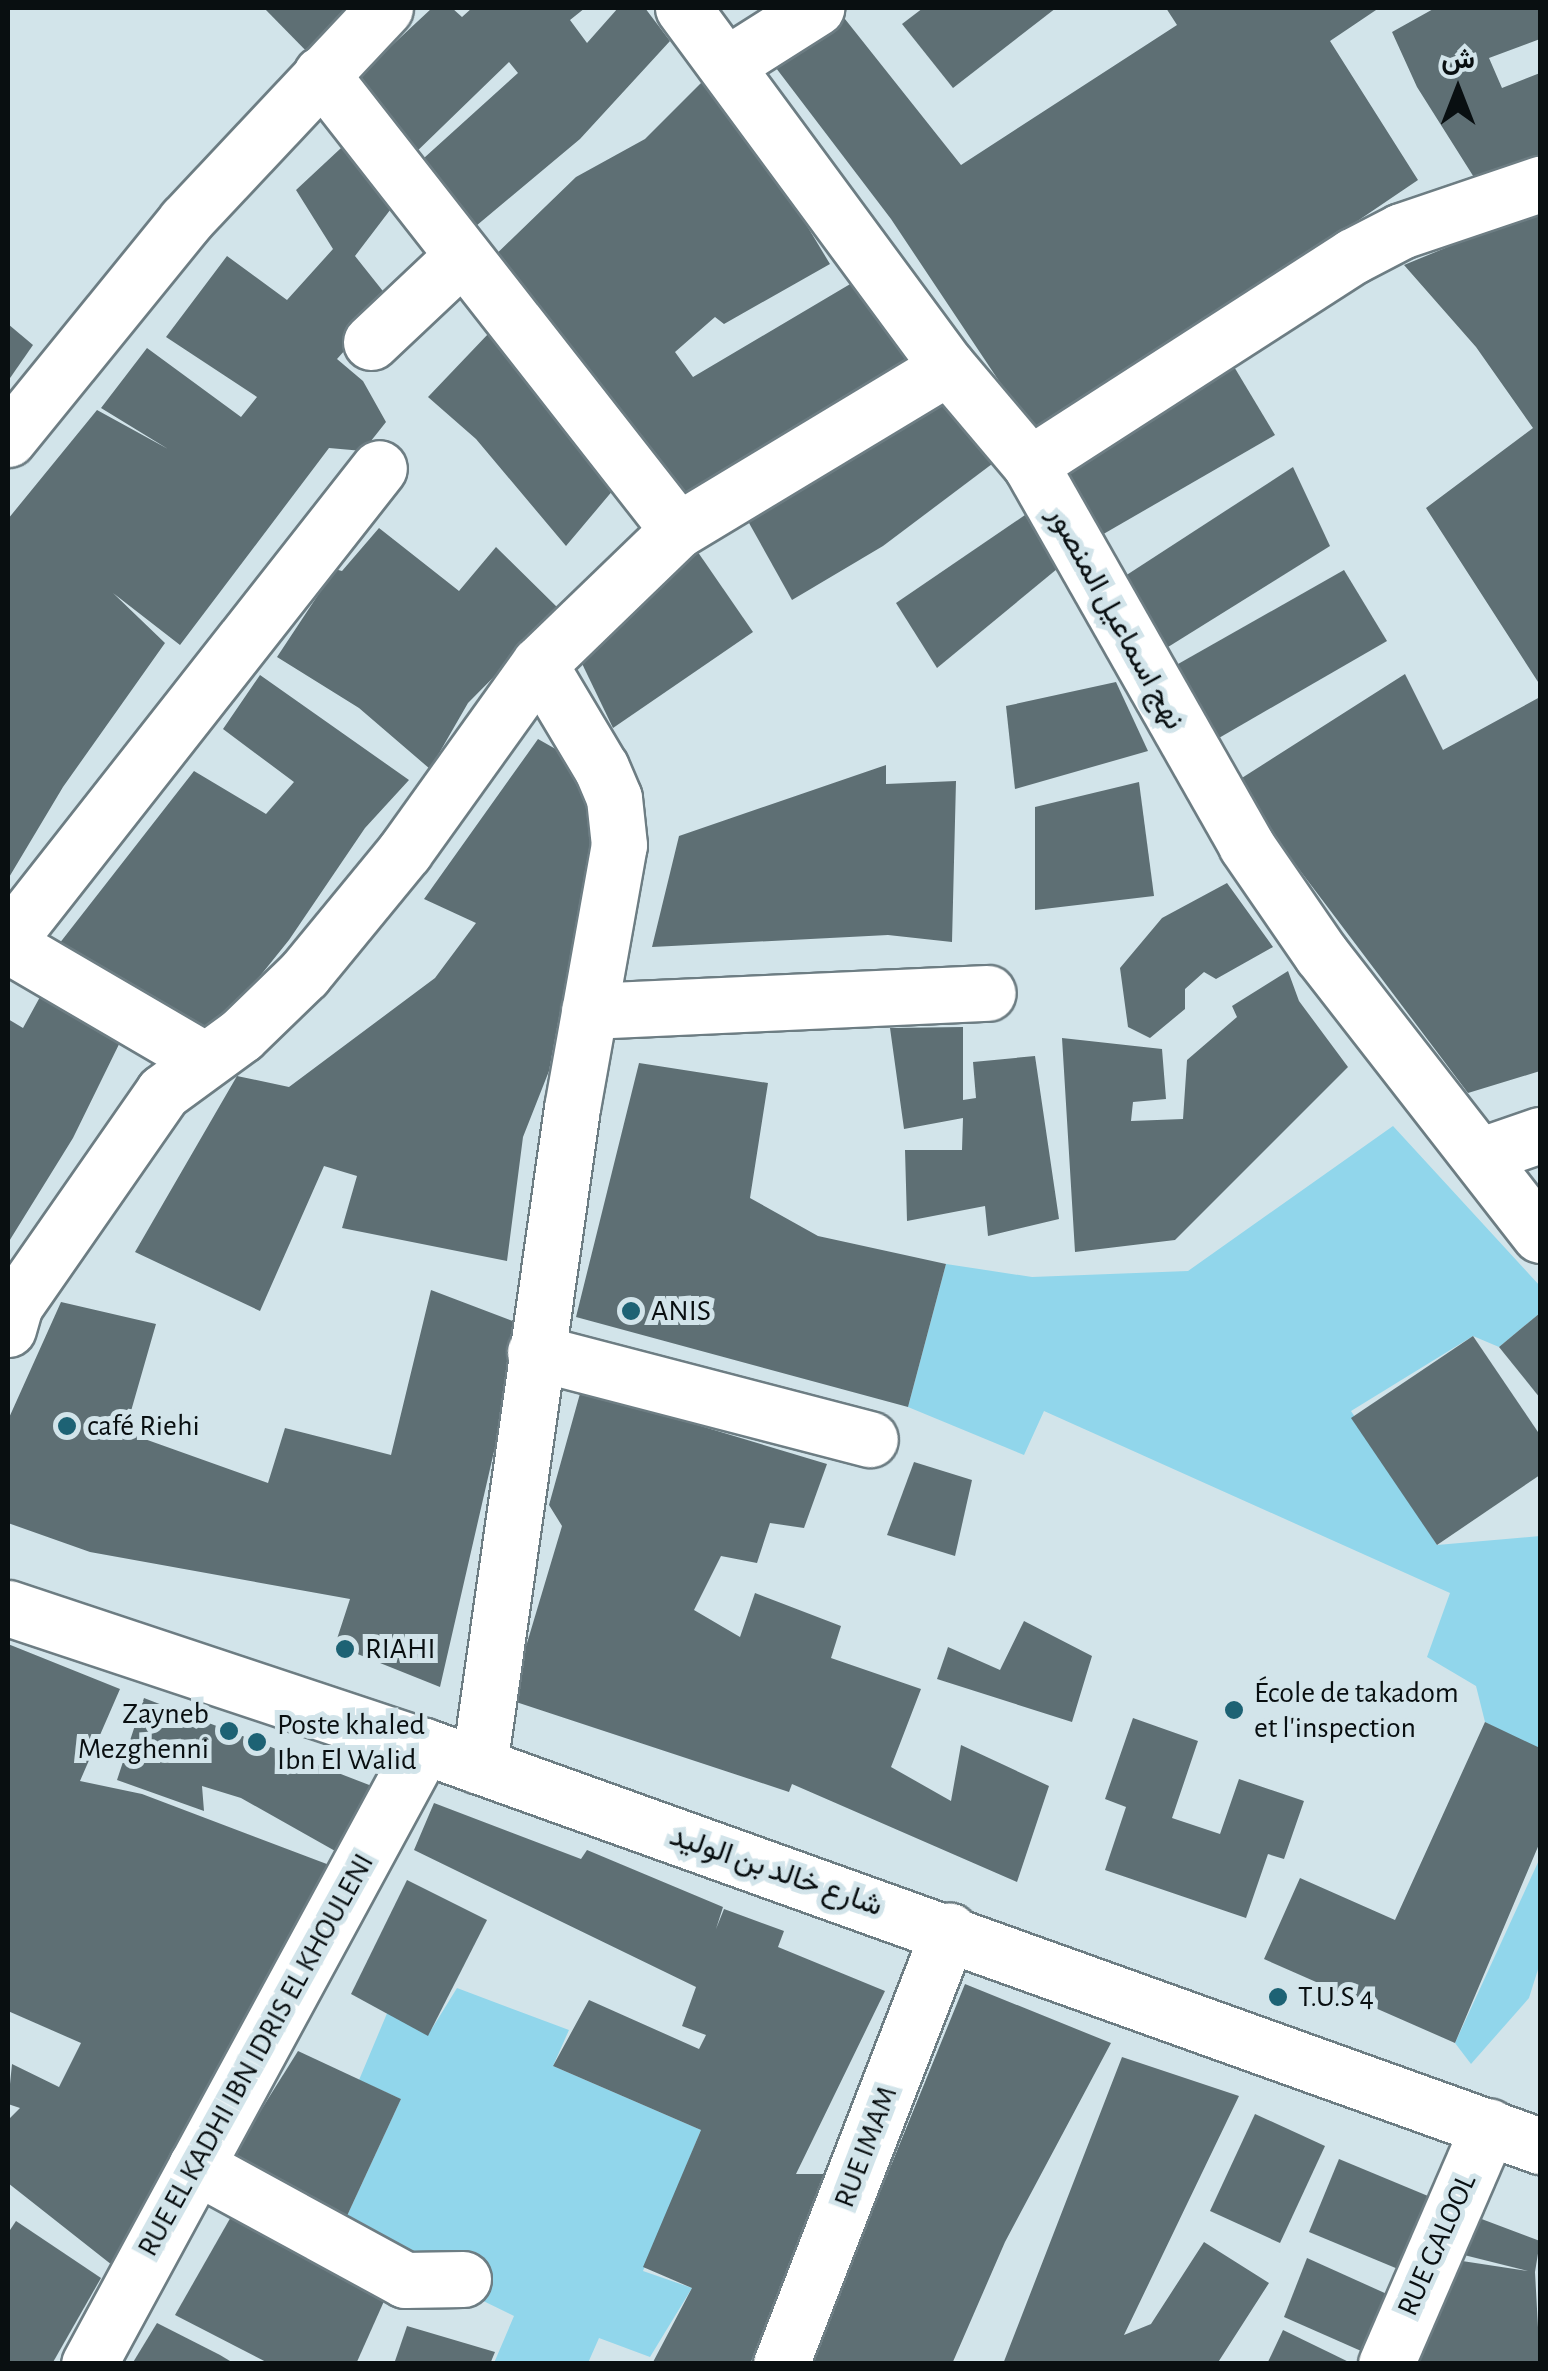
<!DOCTYPE html>
<html>
<head>
<meta charset="utf-8">
<style>
	body { margin:0 }
	#map { position:relative; width:1548px; height:2371px; overflow:hidden; background:#d2e4ea; font-family:"Alegreya Sans",Vazirmatn,sans-serif }
	div>[style] { position:absolute }
	[style*='--x'] { left:calc(var(--x)*1px); top:calc(var(--y)*1px); width:calc(var(--w)*1px); rotate:calc(var(--a)*1deg) }
	.green>* { inset:0; background:#91d6eb }
	.building>* { inset:0; background:#5e6f74 }
	.roads { filter:drop-shadow(2px 0 #6d7d83) drop-shadow(-2px 0 #6d7d83) drop-shadow(0 2px #6d7d83) drop-shadow(0 -2px #6d7d83) }
	.minor>* { height:55px; margin:-27.5px; padding:0 27.5px; transform-origin:27.5px; border-radius:27.5px; background:#fff }
	.tertiary>* { height:55px; margin:-27.5px; padding:0 27.5px; transform-origin:27.5px; border-radius:27.5px; background:#fff }
	.dots>* { width:28px; height:28px; translate:-50% -50%; box-sizing:border-box; border:5px solid #d2e4ea; border-radius:50% }
	span { translate:-50% -50%; white-space:nowrap; text-align:center; line-height:1.15; -webkit-text-stroke:10px #d2e4ea; paint-order:stroke }
	.street-label { font-size:30px; color:#090f11 }
	.poi-label { font-size:30px; color:#090f11 }
	.left { translate:0 -50%; text-align:left }
	.right { translate:-100% -50%; text-align:right }
	.frame { position:absolute; inset:0; border:10px solid #090f11; pointer-events:none }
	.north { position:absolute; left:1408px; top:40px; width:100px; height:100px; -webkit-text-stroke:8px #d2e4ea; paint-order:stroke; rotate:0deg; font-size:28px; font-weight:700; line-height:40px; text-align:center; color:#090f11 }
	.north::after { content:''; display:block; margin:auto; width:35px; height:45px; background:#090f11; clip-path:polygon(50% 0,100% 100%,50% 72%,0 100%) }
</style>
</head>
<body>
<div id="map">
	<div class="green">
		<div style="clip-path:polygon(1393px 1126px,1540px 1286px,1540px 1313px,1499px 1347px,1473px 1336px,1351px 1411px,1437px 1545px,1540px 1536px,1540px 1751px,1485px 1722px,1476px 1686px,1427px 1657px,1450px 1593px,1044px 1411px,1024px 1455px,908px 1407px,946px 1264px,1032px 1277px,1188px 1271px)"></div>
		<div style="clip-path:polygon(1540px 1858px,1540px 1963px,1529px 1998px,1471px 2064px,1455px 2043px)"></div>
		<div style="clip-path:polygon(457px 1988px,569px 2030px,553px 2066px,701px 2130px,643px 2271px,692px 2288px,650px 2357px,599px 2338px,588px 2363px,494px 2363px,514px 2316px,340px 2231px,401px 2099px,359px 2080px,388px 2011px,428px 2035px)"></div>
	</div>
	<div class="building">
		<div style="clip-path:polygon(264px 8px,359px 8px,316px 61px)"></div>
		<div style="clip-path:polygon(432px 8px,452px 8px,462px 17px,472px 8px,585px 8px,570px 20px,587px 43px,618px 8px,645px 8px,670px 41px,580px 139px,476px 226px,424px 158px,518px 73px,509px 62px,409px 159px,344px 90px)"></div>
		<div style="clip-path:polygon(923px 8px,1056px 8px,953px 88px,902px 24px)"></div>
		<div style="clip-path:polygon(1166px 8px,1379px 8px,1330px 41px,1418px 180px,1037px 438px,891px 219px,773px 64px,841px 14px,961px 165px,1177px 25px)"></div>
		<div style="clip-path:polygon(1435px 8px,1540px 8px,1540px 39px,1489px 58px,1502px 88px,1540px 73px,1540px 156px,1482px 190px,1417px 87px,1392px 32px)"></div>
		<div style="clip-path:polygon(705px 79px,754px 138px,830px 264px,724px 324px,715px 317px,675px 352px,693px 377px,857px 280px,921px 348px,767px 455px,678px 496px,487px 263px,576px 177px,645px 139px)"></div>
		<div style="clip-path:polygon(355px 135px,400px 197px,355px 256px,390px 300px,337px 359px,363px 381px,386px 422px,363px 451px,329px 448px,180px 645px,113px 593px,165px 643px,63px 787px,8px 879px,8px 519px,97px 410px,168px 449px,101px 408px,147px 348px,241px 417px,257px 397px,166px 337px,227px 256px,287px 300px,333px 249px,296px 190px)"></div>
		<div style="clip-path:polygon(1540px 209px,1540px 685px,1426px 508px,1533px 428px,1476px 347px,1404px 265px)"></div>
		<div style="clip-path:polygon(8px 324px,33px 345px,8px 381px)"></div>
		<div style="clip-path:polygon(489px 333px,614px 489px,566px 546px,476px 439px,428px 397px)"></div>
		<div style="clip-path:polygon(1233px 365px,1275px 435px,1100px 536px,1059px 461px)"></div>
		<div style="clip-path:polygon(941px 384px,996px 461px,883px 546px,792px 600px,744px 514px)"></div>
		<div style="clip-path:polygon(1293px 467px,1330px 546px,1160px 652px,1122px 578px)"></div>
		<div style="clip-path:polygon(1025px 515px,1057px 569px,937px 668px,896px 603px)"></div>
		<div style="clip-path:polygon(379px 528px,459px 591px,496px 547px,560px 610px,468px 703px,430px 769px,359px 708px,277px 657px,320px 592px,327px 567px,342px 571px)"></div>
		<div style="clip-path:polygon(693px 545px,753px 632px,613px 728px,575px 649px)"></div>
		<div style="clip-path:polygon(1344px 570px,1387px 641px,1212px 742px,1171px 668px)"></div>
		<div style="clip-path:polygon(1405px 674px,1443px 750px,1540px 697px,1540px 1071px,1468px 1093px,1234px 783px)"></div>
		<div style="clip-path:polygon(260px 675px,409px 780px,365px 828px,289px 940px,210px 1038px,59px 944px,194px 771px,266px 814px,294px 782px,223px 729px)"></div>
		<div style="clip-path:polygon(1116px 682px,1148px 751px,1015px 789px,1006px 706px)"></div>
		<div style="clip-path:polygon(538px 739px,582px 764px,598px 806px,549px 1071px,523px 1137px,507px 1261px,342px 1228px,357px 1176px,324px 1166px,260px 1311px,135px 1252px,237px 1076px,289px 1087px,435px 978px,476px 923px,424px 899px)"></div>
		<div style="clip-path:polygon(886px 765px,886px 784px,956px 781px,952px 942px,888px 935px,652px 947px,679px 836px)"></div>
		<div style="clip-path:polygon(1139px 782px,1154px 896px,1035px 910px,1035px 807px)"></div>
		<div style="clip-path:polygon(1227px 883px,1273px 947px,1216px 979px,1204px 972px,1185px 989px,1185px 1009px,1150px 1038px,1128px 1027px,1120px 968px,1162px 918px)"></div>
		<div style="clip-path:polygon(1288px 971px,1299px 1001px,1348px 1067px,1175px 1240px,1075px 1252px,1062px 1038px,1162px 1049px,1166px 1099px,1133px 1102px,1131px 1121px,1183px 1119px,1187px 1060px,1237px 1017px,1232px 1006px)"></div>
		<div style="clip-path:polygon(46px 986px,127px 1028px,73px 1138px,8px 1243px,8px 1019px,23px 1028px)"></div>
		<div style="clip-path:polygon(963px 1027px,963px 1100px,976px 1098px,973px 1062px,1035px 1056px,1059px 1219px,988px 1236px,985px 1206px,907px 1221px,905px 1150px,962px 1150px,963px 1118px,904px 1129px,890px 1028px)"></div>
		<div style="clip-path:polygon(639px 1063px,768px 1083px,750px 1198px,818px 1236px,946px 1264px,908px 1407px,576px 1317px)"></div>
		<div style="clip-path:polygon(431px 1290px,523px 1325px,440px 1687px,335px 1645px,350px 1599px,90px 1552px,8px 1523px,8px 1420px,61px 1302px,156px 1324px,125px 1432px,268px 1483px,285px 1428px,391px 1455px)"></div>
		<div style="clip-path:polygon(1540px 1313px,1540px 1398px,1499px 1347px)"></div>
		<div style="clip-path:polygon(1473px 1336px,1540px 1435px,1540px 1475px,1437px 1545px,1351px 1418px)"></div>
		<div style="clip-path:polygon(581px 1390px,827px 1464px,804px 1528px,770px 1523px,757px 1563px,721px 1556px,694px 1610px,740px 1637px,755px 1593px,841px 1626px,831px 1658px,921px 1689px,891px 1767px,951px 1801px,961px 1745px,1049px 1786px,1017px 1882px,792px 1784px,789px 1792px,510px 1700px,562px 1526px,549px 1505px)"></div>
		<div style="clip-path:polygon(914px 1462px,972px 1480px,955px 1556px,887px 1535px)"></div>
		<div style="clip-path:polygon(1024px 1621px,1092px 1656px,1072px 1722px,937px 1679px,948px 1647px,1000px 1670px)"></div>
		<div style="clip-path:polygon(8px 1644px,120px 1689px,80px 1781px,142px 1794px,340px 1869px,112px 2265px,8px 2183px,8px 2120px,20px 2108px,8px 2104px,12px 2064px,59px 2087px,81px 2043px,8px 2011px)"></div>
		<div style="clip-path:polygon(144px 1698px,377px 1788px,344px 1856px,241px 1798px,202px 1786px,204px 1811px,117px 1780px)"></div>
		<div style="clip-path:polygon(1133px 1718px,1198px 1741px,1172px 1818px,1220px 1834px,1239px 1779px,1304px 1801px,1284px 1859px,1268px 1854px,1246px 1918px,1105px 1870px,1126px 1807px,1105px 1799px)"></div>
		<div style="clip-path:polygon(1485px 1722px,1540px 1748px,1540px 1842px,1455px 2043px,1264px 1959px,1300px 1878px,1395px 1920px)"></div>
		<div style="clip-path:polygon(434px 1803px,581px 1859px,587px 1850px,723px 1907px,716px 1929px,724px 1909px,784px 1931px,778px 1947px,885px 1991px,796px 2174px,833px 2174px,750px 2364px,652px 2364px,692px 2288px,643px 2267px,701px 2130px,553px 2066px,589px 2000px,699px 2049px,706px 2035px,682px 2026px,696px 1987px,414px 1850px)"></div>
		<div style="clip-path:polygon(407px 1880px,487px 1920px,428px 2036px,351px 1994px)"></div>
		<div style="clip-path:polygon(965px 1984px,1111px 2043px,1005px 2242px,952px 2364px,810px 2364px)"></div>
		<div style="clip-path:polygon(298px 2051px,401px 2099px,340px 2231px,224px 2169px)"></div>
		<div style="clip-path:polygon(1122px 2057px,1239px 2096px,1124px 2335px,1151px 2324px,1204px 2242px,1269px 2283px,1217px 2364px,1003px 2364px)"></div>
		<div style="clip-path:polygon(1255px 2114px,1325px 2146px,1280px 2243px,1210px 2211px)"></div>
		<div style="clip-path:polygon(1339px 2159px,1428px 2196px,1398px 2269px,1309px 2232px)"></div>
		<div style="clip-path:polygon(236px 2208px,389px 2290px,356px 2364px,270px 2364px,175px 2315px)"></div>
		<div style="clip-path:polygon(1463px 2212px,1540px 2241px,1535px 2272px,1540px 2364px,1397px 2364px,1449px 2259px,1528px 2271px,1448px 2251px)"></div>
		<div style="clip-path:polygon(16px 2221px,101px 2278px,52px 2364px,8px 2364px,8px 2233px)"></div>
		<div style="clip-path:polygon(1307px 2258px,1398px 2299px,1377px 2358px,1284px 2317px)"></div>
		<div style="clip-path:polygon(157px 2323px,220px 2355px,235px 2364px,132px 2364px)"></div>
		<div style="clip-path:polygon(407px 2326px,495px 2352px,490px 2364px,394px 2364px)"></div>
		<div style="clip-path:polygon(1283px 2330px,1353px 2364px,1267px 2364px)"></div>
	</div>
	<div class="roads">
		<div class="minor">
			<div style="--x:683;--y:8;--w:446;--a:53.6"></div>
			<div style="--x:948;--y:367;--w:127;--a:49.8"></div>
			<div style="--x:1030;--y:464;--w:438;--a:60.4"></div>
			<div style="--x:1246;--y:845;--w:132;--a:55.5"></div>
			<div style="--x:1321;--y:954;--w:356;--a:52.1"></div>
			<div style="--x:726;--y:65;--w:107;--a:-32.3"></div>
			<div style="--x:321;--y:74;--w:579;--a:51.94"></div>
			<div style="--x:371;--y:342;--w:122;--a:-43.3"></div>
			<div style="--x:8;--y:439;--w:281;--a:-50.9"></div>
			<div style="--x:185;--y:221;--w:292;--a:-46.8"></div>
			<div style="--x:1030;--y:464;--w:384;--a:-32.8"></div>
			<div style="--x:1353;--y:256;--w:54;--a:-27.5"></div>
			<div style="--x:1401;--y:231;--w:147;--a:-18.7"></div>
			<div style="--x:8;--y:940;--w:600;--a:-51.83"></div>
			<div style="--x:8;--y:945;--w:228;--a:30.3"></div>
			<div style="--x:589;--y:1011;--w:399;--a:-2.6"></div>
			<div style="--x:1479;--y:1156;--w:65;--a:-19"></div>
			<div style="--x:8;--y:1329;--w:25;--a:-74"></div>
			<div style="--x:15;--y:1305;--w:259;--a:-55.2"></div>
			<div style="--x:163;--y:1092;--w:97;--a:-36.2"></div>
			<div style="--x:241;--y:1035;--w:88;--a:-44.1"></div>
			<div style="--x:304;--y:974;--w:159;--a:-50.6"></div>
			<div style="--x:405;--y:851;--w:230;--a:-54.4"></div>
			<div style="--x:539;--y:664;--w:193;--a:-44"></div>
			<div style="--x:678;--y:530;--w:315;--a:-31.1"></div>
			<div style="--x:535;--y:1352;--w:346;--a:14.6"></div>
			<div style="--x:479;--y:1766;--w:665;--a:-81.96"></div>
			<div style="--x:572;--y:1108;--w:267;--a:-79.9"></div>
			<div style="--x:619;--y:845;--w:47;--a:-96.1"></div>
			<div style="--x:614;--y:798;--w:33;--a:-113"></div>
			<div style="--x:601;--y:768;--w:121;--a:-120.8"></div>
			<div style="--x:196;--y:2166;--w:238;--a:28.6"></div>
			<div style="--x:405;--y:2280;--w:58;--a:-1"></div>
			<div style="--x:89;--y:2364;--w:703;--a:-61.54"></div>
			<div style="--x:781;--y:2364;--w:465;--a:-68.8"></div>
			<div style="--x:1386;--y:2364;--w:259;--a:-66.6"></div>
		</div>
		<div class="tertiary">
			<div style="--x:8;--y:1608;--w:438;--a:18.4"></div>
			<div style="--x:424;--y:1746;--w:1186;--a:19.72"></div>
		</div>
	</div>
	<div class="dots">
		<div style="left:631px;top:1311px;background:#1d6274"></div>
		<div style="left:67px;top:1426px;background:#1d6274"></div>
		<div style="left:345px;top:1649px;background:#1d6274"></div>
		<div style="left:1234px;top:1710px;background:#1d6274"></div>
		<div style="left:229px;top:1731px;background:#1d6274"></div>
		<div style="left:257px;top:1742px;background:#1d6274"></div>
		<div style="left:1278px;top:1997px;background:#1d6274"></div>
	</div>
	<div class="street-label">
		<span style="left:1116px;top:618px;rotate:61deg">نهج اسماعيل المنصور</span>
		<span style="left:776px;top:1871px;rotate:19deg">شارع خالد بن الوليد</span>
		<span style="left:256px;top:2055px;rotate:-61deg">RUE EL KADHI IBN IDRIS EL KHOULENI</span>
		<span style="left:866px;top:2147px;rotate:-69deg">RUE IMAM</span>
		<span style="left:1437px;top:2245px;rotate:-66deg">RUE GALOOL</span>
	</div>
	<div class="poi-label">
		<span class="left" style="left:651px;top:1311px">ANIS</span>
		<span class="left" style="left:87px;top:1426px">café Riehi</span>
		<span class="left" style="left:365px;top:1649px">RIAHI</span>
		<span class="left" style="left:1254px;top:1710px">École de takadom<br>et l'inspection</span>
		<span class="right" style="left:209px;top:1731px">Zayneb<br>Mezghenni</span>
		<span class="left" style="left:277px;top:1742px">Poste khaled<br>Ibn El Walid</span>
		<span class="left" style="left:1298px;top:1997px">T.U.S 4</span>
	</div>
	<div class="frame"></div>
	<div class="north">ش</div>
</div>
</body>
</html>
